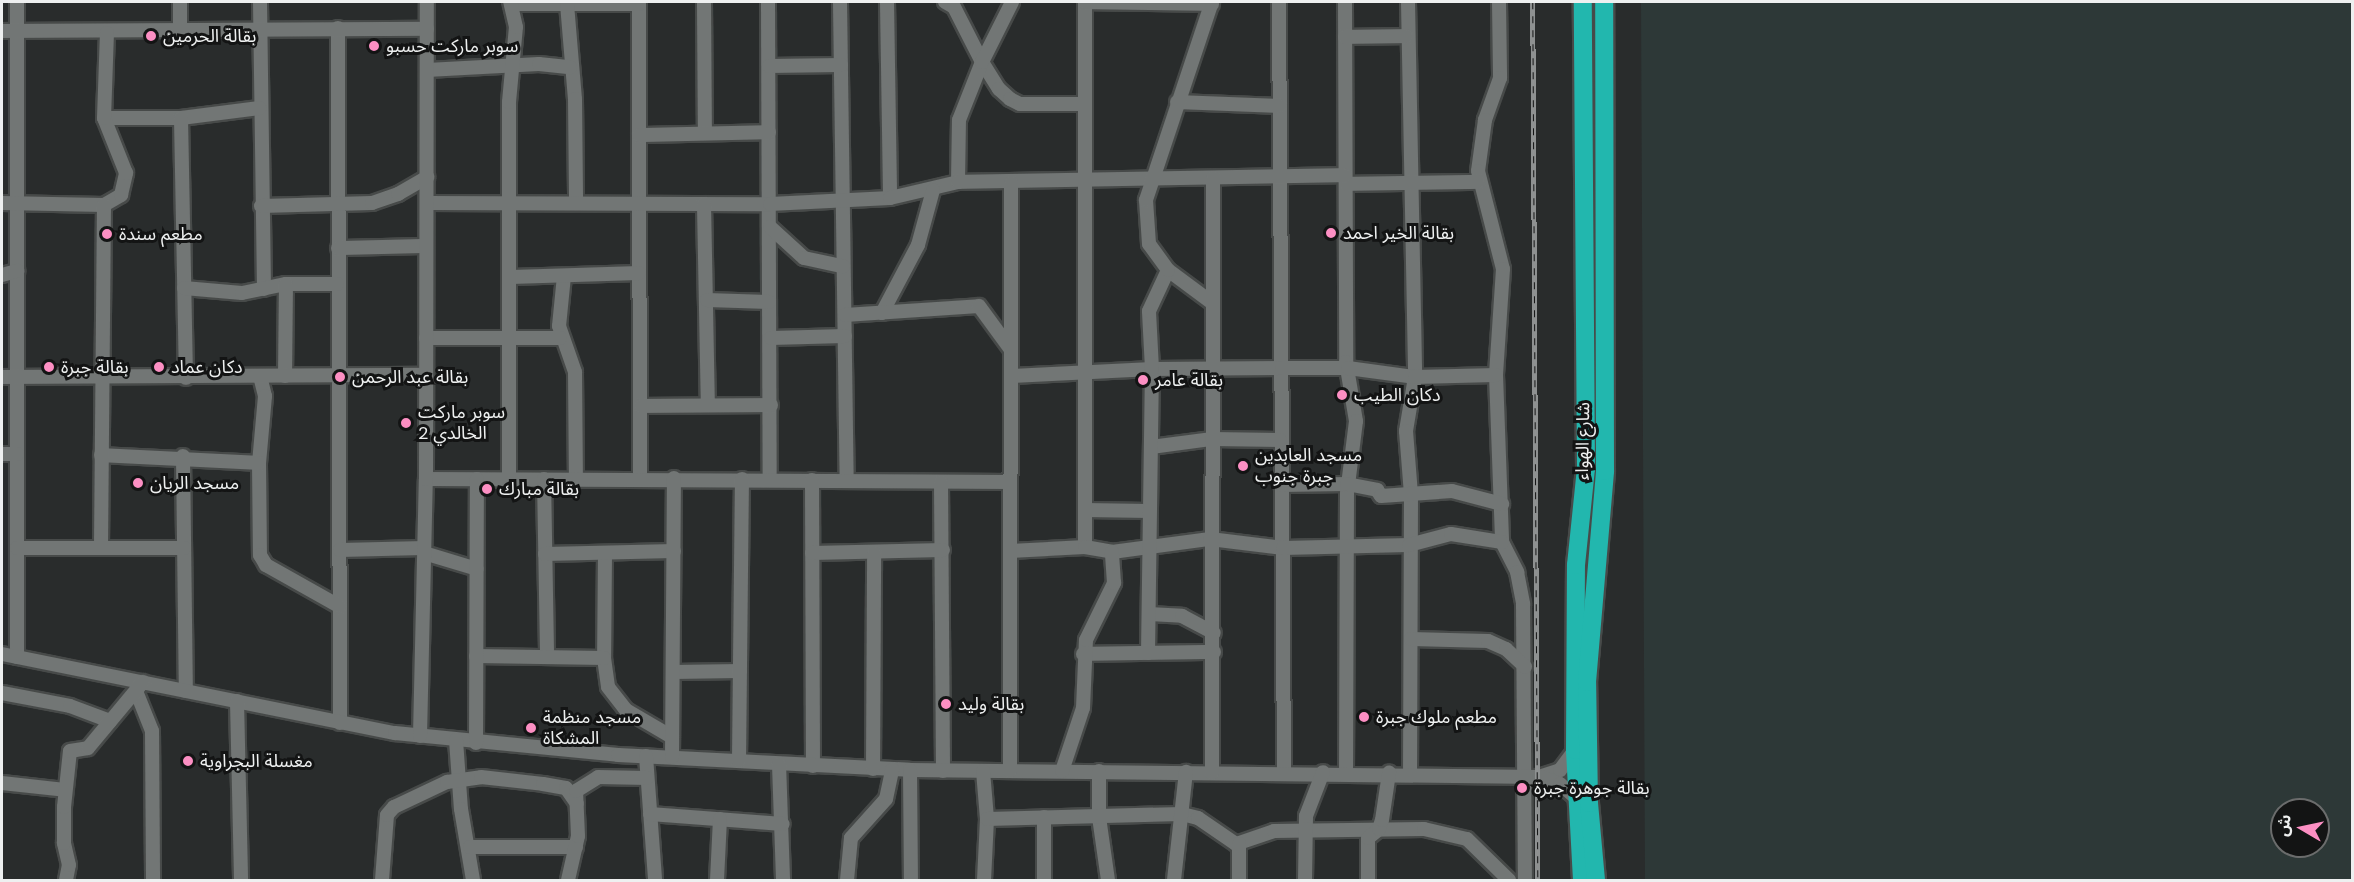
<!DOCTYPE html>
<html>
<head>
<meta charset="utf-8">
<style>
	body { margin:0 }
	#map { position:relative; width:2354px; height:882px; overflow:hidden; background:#292c2c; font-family:"DM Sans","Noto Sans Arabic",sans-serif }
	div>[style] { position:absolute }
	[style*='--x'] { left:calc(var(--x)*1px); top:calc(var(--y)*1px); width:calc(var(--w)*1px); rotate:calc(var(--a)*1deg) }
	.built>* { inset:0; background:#2d3837 }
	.roads { filter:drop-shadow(2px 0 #474a49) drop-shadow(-2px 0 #474a49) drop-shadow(0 2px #474a49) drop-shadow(0 -2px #474a49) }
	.minor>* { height:14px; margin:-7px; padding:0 7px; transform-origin:7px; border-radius:7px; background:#727675 }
	.highway>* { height:18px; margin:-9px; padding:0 9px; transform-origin:9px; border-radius:9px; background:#22b7ae }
	.rail>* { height:4.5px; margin-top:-2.25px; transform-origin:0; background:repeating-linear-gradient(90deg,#131414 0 7px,#8e9191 0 14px); box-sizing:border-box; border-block:2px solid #8e9191 }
	.dots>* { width:16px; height:16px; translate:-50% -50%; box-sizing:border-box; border:3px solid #131414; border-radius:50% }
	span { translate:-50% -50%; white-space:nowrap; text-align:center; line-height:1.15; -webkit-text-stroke:6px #131414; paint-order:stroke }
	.poi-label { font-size:18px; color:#eef0f0 }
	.left { translate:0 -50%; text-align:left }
	.street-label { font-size:18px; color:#eef0f0 }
	.frame { position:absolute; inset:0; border:3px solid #eef0f0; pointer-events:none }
	.north { position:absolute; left:2270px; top:798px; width:60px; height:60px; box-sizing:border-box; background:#131414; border:2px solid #6b6c6c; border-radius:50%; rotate:279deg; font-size:16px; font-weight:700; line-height:24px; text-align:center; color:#eef0f0 }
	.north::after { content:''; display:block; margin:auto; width:21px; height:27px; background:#fc8fc3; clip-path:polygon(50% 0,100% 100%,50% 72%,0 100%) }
</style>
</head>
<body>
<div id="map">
	<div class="built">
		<div style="clip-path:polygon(evenodd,1641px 2px,2352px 2px,2352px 880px,1645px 880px,1641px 2px,2282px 810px,2318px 810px,2318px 846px,2282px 846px,2282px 810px)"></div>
	</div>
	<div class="roads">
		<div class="minor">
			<div style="--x:17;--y:2;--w:655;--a:90"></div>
			<div style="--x:260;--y:2;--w:287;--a:89.2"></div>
			<div style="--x:639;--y:2;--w:476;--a:89.9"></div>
			<div style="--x:704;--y:2;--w:131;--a:89.6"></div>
			<div style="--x:768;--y:2;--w:477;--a:89.8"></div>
			<div style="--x:840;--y:2;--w:478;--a:89.2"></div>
			<div style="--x:887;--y:2;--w:196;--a:89.1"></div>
			<div style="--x:945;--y:2;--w:10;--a:29"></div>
			<div style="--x:954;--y:7;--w:62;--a:63"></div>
			<div style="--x:982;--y:62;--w:32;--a:58"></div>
			<div style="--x:999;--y:89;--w:15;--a:42"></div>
			<div style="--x:1010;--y:99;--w:11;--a:27"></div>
			<div style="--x:1020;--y:104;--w:64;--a:0"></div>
			<div style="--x:1279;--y:2;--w:771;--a:89.63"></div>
			<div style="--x:1345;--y:2;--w:360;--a:89.8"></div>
			<div style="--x:1346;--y:362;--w:60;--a:80.4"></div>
			<div style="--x:1356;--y:421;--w:73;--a:97.1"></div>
			<div style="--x:1347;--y:493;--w:280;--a:90.2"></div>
			<div style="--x:1408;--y:2;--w:375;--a:88.9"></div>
			<div style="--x:1415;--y:377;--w:55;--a:99.5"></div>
			<div style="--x:1406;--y:431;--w:64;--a:85.5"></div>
			<div style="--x:1411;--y:495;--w:279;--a:90.2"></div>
			<div style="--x:1499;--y:2;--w:76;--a:89.2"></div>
			<div style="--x:1500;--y:78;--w:45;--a:109.7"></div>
			<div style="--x:1485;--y:120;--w:51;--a:97.8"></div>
			<div style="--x:1478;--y:171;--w:101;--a:75.7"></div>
			<div style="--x:1503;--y:269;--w:106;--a:93.8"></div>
			<div style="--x:1496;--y:375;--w:167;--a:87.9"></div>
			<div style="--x:1502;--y:542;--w:34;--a:63"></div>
			<div style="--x:1517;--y:572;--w:33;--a:79"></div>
			<div style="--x:1523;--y:604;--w:276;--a:89.6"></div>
			<div style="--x:511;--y:4;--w:128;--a:0"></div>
			<div style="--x:567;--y:4;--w:95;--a:85.2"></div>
			<div style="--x:575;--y:99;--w:104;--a:89.4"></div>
			<div style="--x:338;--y:28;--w:695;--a:89.84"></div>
			<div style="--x:180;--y:30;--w:28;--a:-90"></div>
			<div style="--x:2;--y:31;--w:425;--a:-0.3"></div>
			<div style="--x:1345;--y:37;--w:61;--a:-0.9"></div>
			<div style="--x:769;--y:66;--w:72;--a:-0.8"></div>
			<div style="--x:427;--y:70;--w:112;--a:-3.1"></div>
			<div style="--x:539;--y:64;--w:31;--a:6"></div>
			<div style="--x:1177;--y:102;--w:103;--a:2.2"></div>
			<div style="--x:104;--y:118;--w:77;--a:0"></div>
			<div style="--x:181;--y:118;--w:79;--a:-7.3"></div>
			<div style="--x:181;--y:118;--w:260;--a:88.9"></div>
			<div style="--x:639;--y:135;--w:130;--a:-1.3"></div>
			<div style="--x:958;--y:182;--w:62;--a:-89.1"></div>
			<div style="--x:959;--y:120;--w:62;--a:-68.4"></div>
			<div style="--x:982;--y:62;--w:67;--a:-63.4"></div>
			<div style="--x:1346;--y:184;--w:132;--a:-0.9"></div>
			<div style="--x:2;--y:203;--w:102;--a:1.1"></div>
			<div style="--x:104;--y:205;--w:20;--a:-30"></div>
			<div style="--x:121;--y:195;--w:23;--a:-77"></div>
			<div style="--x:126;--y:173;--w:59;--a:-111.8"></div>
			<div style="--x:104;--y:118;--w:85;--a:-88"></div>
			<div style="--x:427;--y:203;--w:343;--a:0.2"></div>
			<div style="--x:770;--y:204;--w:120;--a:-2.9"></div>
			<div style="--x:890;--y:198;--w:70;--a:-13.2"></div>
			<div style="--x:958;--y:182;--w:387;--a:-1"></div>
			<div style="--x:704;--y:204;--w:201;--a:88.9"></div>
			<div style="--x:261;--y:206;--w:111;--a:-1.5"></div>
			<div style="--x:372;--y:203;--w:28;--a:-19"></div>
			<div style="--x:398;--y:194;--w:34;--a:-30"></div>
			<div style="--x:770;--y:227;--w:46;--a:42.4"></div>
			<div style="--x:804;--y:258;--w:40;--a:12"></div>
			<div style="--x:338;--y:248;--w:88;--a:-1.3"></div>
			<div style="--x:1168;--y:270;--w:54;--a:36.7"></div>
			<div style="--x:2;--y:275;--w:16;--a:-15"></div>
			<div style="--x:564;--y:276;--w:50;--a:95.7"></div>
			<div style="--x:559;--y:326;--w:49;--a:70.8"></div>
			<div style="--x:575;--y:372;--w:106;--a:89.5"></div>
			<div style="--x:511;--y:277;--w:128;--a:-1.8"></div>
			<div style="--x:184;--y:288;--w:58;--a:4.9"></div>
			<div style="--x:242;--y:293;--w:45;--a:-11.6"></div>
			<div style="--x:286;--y:284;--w:51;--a:0"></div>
			<div style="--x:707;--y:300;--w:62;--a:1.8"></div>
			<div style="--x:882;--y:313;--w:77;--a:-62.1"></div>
			<div style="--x:918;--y:245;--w:57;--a:-74.7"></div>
			<div style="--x:845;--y:315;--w:134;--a:-3.8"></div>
			<div style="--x:979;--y:306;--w:51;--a:53.8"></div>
			<div style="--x:426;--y:338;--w:134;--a:0"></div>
			<div style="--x:771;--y:338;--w:74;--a:-1.5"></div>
			<div style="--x:260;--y:376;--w:21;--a:76"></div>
			<div style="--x:265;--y:396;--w:67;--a:95.1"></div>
			<div style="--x:259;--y:463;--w:92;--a:89.4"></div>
			<div style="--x:260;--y:555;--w:12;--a:59"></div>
			<div style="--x:266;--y:565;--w:84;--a:29.3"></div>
			<div style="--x:285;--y:376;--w:92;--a:-89.4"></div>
			<div style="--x:1012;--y:376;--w:140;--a:-2.9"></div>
			<div style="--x:1152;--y:369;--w:130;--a:-0.4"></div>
			<div style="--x:1282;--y:368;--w:66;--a:0"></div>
			<div style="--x:1348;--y:368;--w:68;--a:7.7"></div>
			<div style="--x:1415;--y:377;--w:81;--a:-1.4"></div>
			<div style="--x:2;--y:377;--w:424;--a:-0.3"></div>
			<div style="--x:641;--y:406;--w:130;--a:-0.4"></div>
			<div style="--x:1151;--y:447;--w:62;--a:-7.5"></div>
			<div style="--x:1212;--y:439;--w:68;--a:0.8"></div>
			<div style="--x:2;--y:454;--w:15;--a:0"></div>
			<div style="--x:101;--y:455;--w:158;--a:2.9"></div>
			<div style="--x:183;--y:456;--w:235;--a:89.3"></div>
			<div style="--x:426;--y:479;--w:584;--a:0.29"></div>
			<div style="--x:509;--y:479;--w:377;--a:-90"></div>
			<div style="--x:509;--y:102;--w:75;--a:-84.7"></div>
			<div style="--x:516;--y:27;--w:26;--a:-103"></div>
			<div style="--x:544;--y:479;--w:178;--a:89"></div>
			<div style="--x:812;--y:480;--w:286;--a:89.8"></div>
			<div style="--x:941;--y:482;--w:289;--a:89.6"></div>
			<div style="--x:1281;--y:485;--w:66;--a:-0.9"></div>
			<div style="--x:1347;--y:484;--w:31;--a:11"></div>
			<div style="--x:1377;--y:490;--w:7;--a:56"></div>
			<div style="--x:1381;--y:496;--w:71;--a:-4"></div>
			<div style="--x:1452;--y:491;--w:52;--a:14.6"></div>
			<div style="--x:1085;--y:510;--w:64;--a:0.9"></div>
			<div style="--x:101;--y:547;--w:342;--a:-89.5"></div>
			<div style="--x:1085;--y:547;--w:545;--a:-90"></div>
			<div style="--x:1085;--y:2;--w:127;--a:0.9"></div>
			<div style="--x:17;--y:548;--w:167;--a:0"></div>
			<div style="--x:340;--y:550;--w:84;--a:-1.4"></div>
			<div style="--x:1010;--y:551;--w:75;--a:-3.1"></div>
			<div style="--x:1085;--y:547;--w:27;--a:10"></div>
			<div style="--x:1112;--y:552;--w:99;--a:-7.6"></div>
			<div style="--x:1210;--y:539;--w:74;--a:7"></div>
			<div style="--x:1283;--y:548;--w:126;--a:-1.4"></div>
			<div style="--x:1409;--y:545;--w:43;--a:-14.7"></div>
			<div style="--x:1451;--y:534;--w:52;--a:8.9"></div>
			<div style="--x:424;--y:553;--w:55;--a:16.8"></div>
			<div style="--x:605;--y:553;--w:105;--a:90.5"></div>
			<div style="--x:604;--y:658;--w:29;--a:82"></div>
			<div style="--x:608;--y:687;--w:29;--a:52"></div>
			<div style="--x:626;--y:710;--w:53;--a:30.4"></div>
			<div style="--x:812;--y:553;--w:131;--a:-1.3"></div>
			<div style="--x:545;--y:554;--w:129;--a:-1.3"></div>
			<div style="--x:1149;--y:614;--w:33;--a:3"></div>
			<div style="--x:1182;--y:616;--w:36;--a:28"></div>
			<div style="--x:1411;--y:639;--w:77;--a:1.5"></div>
			<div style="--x:1488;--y:641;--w:20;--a:24"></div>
			<div style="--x:1506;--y:649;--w:26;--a:43"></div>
			<div style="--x:1148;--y:653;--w:284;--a:-89.2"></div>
			<div style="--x:1152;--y:369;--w:58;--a:-93"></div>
			<div style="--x:1149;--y:311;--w:45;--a:-65.1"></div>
			<div style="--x:1168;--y:270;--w:32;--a:-126"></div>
			<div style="--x:1149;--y:244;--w:44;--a:-93.9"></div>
			<div style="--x:1146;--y:200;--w:209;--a:-71.6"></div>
			<div style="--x:2;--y:654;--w:401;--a:11.4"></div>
			<div style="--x:395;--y:733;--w:224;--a:5.6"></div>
			<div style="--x:618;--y:755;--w:292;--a:2.9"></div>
			<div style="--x:910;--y:770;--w:629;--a:0.64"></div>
			<div style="--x:1539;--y:777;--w:22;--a:-18"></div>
			<div style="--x:1560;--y:770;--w:25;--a:-53"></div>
			<div style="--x:1083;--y:654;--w:131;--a:-0.9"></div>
			<div style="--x:476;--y:656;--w:128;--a:0.9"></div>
			<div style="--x:673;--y:672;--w:67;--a:-0.9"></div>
			<div style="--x:136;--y:691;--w:43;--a:68.2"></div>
			<div style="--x:152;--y:731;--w:149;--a:89.6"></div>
			<div style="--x:2;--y:693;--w:69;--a:10.8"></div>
			<div style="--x:70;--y:706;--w:43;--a:20.6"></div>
			<div style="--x:237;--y:701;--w:179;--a:88.7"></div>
			<div style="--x:420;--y:736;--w:257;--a:-88.7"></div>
			<div style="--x:426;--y:479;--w:477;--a:-89.9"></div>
			<div style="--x:456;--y:740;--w:69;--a:85.9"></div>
			<div style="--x:461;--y:809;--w:72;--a:80.4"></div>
			<div style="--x:476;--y:743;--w:264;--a:-89.8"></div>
			<div style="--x:646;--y:756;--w:124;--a:85.8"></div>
			<div style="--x:672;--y:757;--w:279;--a:-89.6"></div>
			<div style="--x:739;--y:761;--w:282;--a:-89.4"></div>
			<div style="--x:779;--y:764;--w:116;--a:88"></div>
			<div style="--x:873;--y:769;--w:216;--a:-89.7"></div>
			<div style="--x:910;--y:770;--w:110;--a:89.5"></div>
			<div style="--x:983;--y:771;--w:48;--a:85.2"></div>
			<div style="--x:987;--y:819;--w:61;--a:92.8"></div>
			<div style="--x:1010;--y:771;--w:588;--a:-89.9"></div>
			<div style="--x:1062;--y:771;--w:66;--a:-71.6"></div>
			<div style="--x:1083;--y:708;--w:68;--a:-87.5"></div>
			<div style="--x:1086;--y:640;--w:64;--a:-63.8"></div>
			<div style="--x:1114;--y:583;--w:31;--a:-94"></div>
			<div style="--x:1099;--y:771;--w:46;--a:90"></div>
			<div style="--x:1099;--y:817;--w:64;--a:81.9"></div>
			<div style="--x:1212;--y:773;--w:595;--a:-89.9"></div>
			<div style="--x:1541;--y:777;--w:20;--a:20"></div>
			<div style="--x:1560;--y:784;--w:23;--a:41"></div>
			<div style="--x:2;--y:783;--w:63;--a:6.3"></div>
			<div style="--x:650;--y:814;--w:133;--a:4.3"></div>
			<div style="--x:987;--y:819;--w:195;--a:-1.5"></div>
			<div style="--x:1182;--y:814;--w:16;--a:14"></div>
			<div style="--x:1198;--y:818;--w:46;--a:34.4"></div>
			<div style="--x:1236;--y:844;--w:40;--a:-18.9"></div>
			<div style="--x:1274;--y:831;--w:150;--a:-0.8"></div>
			<div style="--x:1424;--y:829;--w:44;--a:13.1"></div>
			<div style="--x:1467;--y:839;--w:59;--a:44.3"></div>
			<div style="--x:470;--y:847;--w:106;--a:0"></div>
			<div style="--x:66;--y:880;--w:15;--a:-79"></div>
			<div style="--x:69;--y:865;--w:23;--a:-103"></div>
			<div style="--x:64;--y:843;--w:36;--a:-90"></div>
			<div style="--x:64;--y:807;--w:56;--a:-83.9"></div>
			<div style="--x:70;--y:751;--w:18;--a:-9"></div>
			<div style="--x:88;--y:748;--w:86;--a:-50.2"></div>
			<div style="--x:382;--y:880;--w:65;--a:-85.6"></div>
			<div style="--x:387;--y:815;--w:11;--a:-49"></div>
			<div style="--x:394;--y:807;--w:59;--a:-25.3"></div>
			<div style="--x:447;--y:782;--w:34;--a:-8"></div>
			<div style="--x:481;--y:777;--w:62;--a:6.4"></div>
			<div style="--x:543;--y:784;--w:23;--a:10"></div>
			<div style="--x:566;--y:788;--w:19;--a:55"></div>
			<div style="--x:568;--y:880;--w:45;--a:-77.2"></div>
			<div style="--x:578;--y:836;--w:45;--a:-92.5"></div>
			<div style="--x:576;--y:791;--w:26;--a:-32"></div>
			<div style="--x:598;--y:777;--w:49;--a:1.2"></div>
			<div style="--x:717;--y:880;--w:61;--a:-87.2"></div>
			<div style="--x:847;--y:880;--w:42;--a:-84.6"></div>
			<div style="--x:851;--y:838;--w:52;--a:-48.1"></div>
			<div style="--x:886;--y:799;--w:30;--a:-78"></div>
			<div style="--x:1044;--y:880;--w:63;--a:-90"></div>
			<div style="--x:1174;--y:880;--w:109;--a:-83.7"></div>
			<div style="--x:1239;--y:880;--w:36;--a:-90"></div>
			<div style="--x:1305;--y:880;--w:64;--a:-89.1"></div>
			<div style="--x:1306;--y:816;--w:47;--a:-68.9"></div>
			<div style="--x:1368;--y:880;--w:42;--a:-90"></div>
			<div style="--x:1368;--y:838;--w:14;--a:-39"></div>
			<div style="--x:1379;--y:829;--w:9;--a:-72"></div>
			<div style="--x:1382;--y:820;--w:48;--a:-81.5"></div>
		</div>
		<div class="highway">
			<div style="--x:1582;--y:880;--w:130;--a:-93.1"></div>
			<div style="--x:1575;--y:750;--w:185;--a:-89.7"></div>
			<div style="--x:1576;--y:565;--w:97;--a:-84.1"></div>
			<div style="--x:1586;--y:469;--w:467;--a:-90.4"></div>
			<div style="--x:1596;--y:880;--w:77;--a:-95.2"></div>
			<div style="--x:1589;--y:803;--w:121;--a:-90.9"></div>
			<div style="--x:1587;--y:682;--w:212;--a:-85.1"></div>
			<div style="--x:1605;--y:471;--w:469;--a:-90.1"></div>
		</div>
	</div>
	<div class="rail">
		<div style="--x:1533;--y:2;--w:878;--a:89.67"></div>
	</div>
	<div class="dots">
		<div style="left:151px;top:36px;background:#fc8fc3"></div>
		<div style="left:374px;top:46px;background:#fc8fc3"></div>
		<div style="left:1331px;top:233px;background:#fc8fc3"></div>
		<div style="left:107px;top:234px;background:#fc8fc3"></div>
		<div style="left:49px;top:367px;background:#fc8fc3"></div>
		<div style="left:159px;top:367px;background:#fc8fc3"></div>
		<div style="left:340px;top:377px;background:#fc8fc3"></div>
		<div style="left:1143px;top:380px;background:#fc8fc3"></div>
		<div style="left:1342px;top:395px;background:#fc8fc3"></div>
		<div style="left:406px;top:423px;background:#fc8fc3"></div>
		<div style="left:1243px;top:466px;background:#fc8fc3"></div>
		<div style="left:138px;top:483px;background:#fc8fc3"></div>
		<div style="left:487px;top:489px;background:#fc8fc3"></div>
		<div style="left:946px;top:704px;background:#fc8fc3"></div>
		<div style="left:1364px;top:717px;background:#fc8fc3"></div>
		<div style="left:531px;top:728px;background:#fc8fc3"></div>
		<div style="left:188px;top:761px;background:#fc8fc3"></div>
		<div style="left:1522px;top:788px;background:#fc8fc3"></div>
	</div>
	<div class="poi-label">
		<span class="left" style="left:163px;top:36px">بقالة الحرمين</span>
		<span class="left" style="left:386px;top:46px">سوبر ماركت حسبو</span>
		<span class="left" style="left:1343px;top:233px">بقالة الخير احمد</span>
		<span class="left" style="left:119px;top:234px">مطعم سندة</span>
		<span class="left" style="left:61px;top:367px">بقالة جبرة</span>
		<span class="left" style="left:171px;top:367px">دكان عماد</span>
		<span class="left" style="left:352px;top:377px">بقالة عبد الرحمن</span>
		<span class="left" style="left:1155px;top:380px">بقالة عامر</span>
		<span class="left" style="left:1354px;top:395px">دكان الطيب</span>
		<span class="left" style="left:418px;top:423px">سوبر ماركت<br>الخالدي 2</span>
		<span class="left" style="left:1255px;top:466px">مسجد العابدين<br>جبرة جنوب</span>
		<span class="left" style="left:150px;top:483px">مسجد الريان</span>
		<span class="left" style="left:499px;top:489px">بقالة مبارك</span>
		<span class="left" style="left:958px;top:704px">بقالة وليد</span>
		<span class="left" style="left:1376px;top:717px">مطعم ملوك جبرة</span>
		<span class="left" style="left:543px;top:728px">مسجد منظمة<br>المشكاة</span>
		<span class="left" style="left:200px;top:761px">مغسلة البجراوية</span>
		<span class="left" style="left:1534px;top:788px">بقالة جوهرة جبرة</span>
	</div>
	<div class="street-label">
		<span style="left:1583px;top:441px;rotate:-89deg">شارع الهواء</span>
	</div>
	<div class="frame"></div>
	<div class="north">ش</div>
</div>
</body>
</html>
